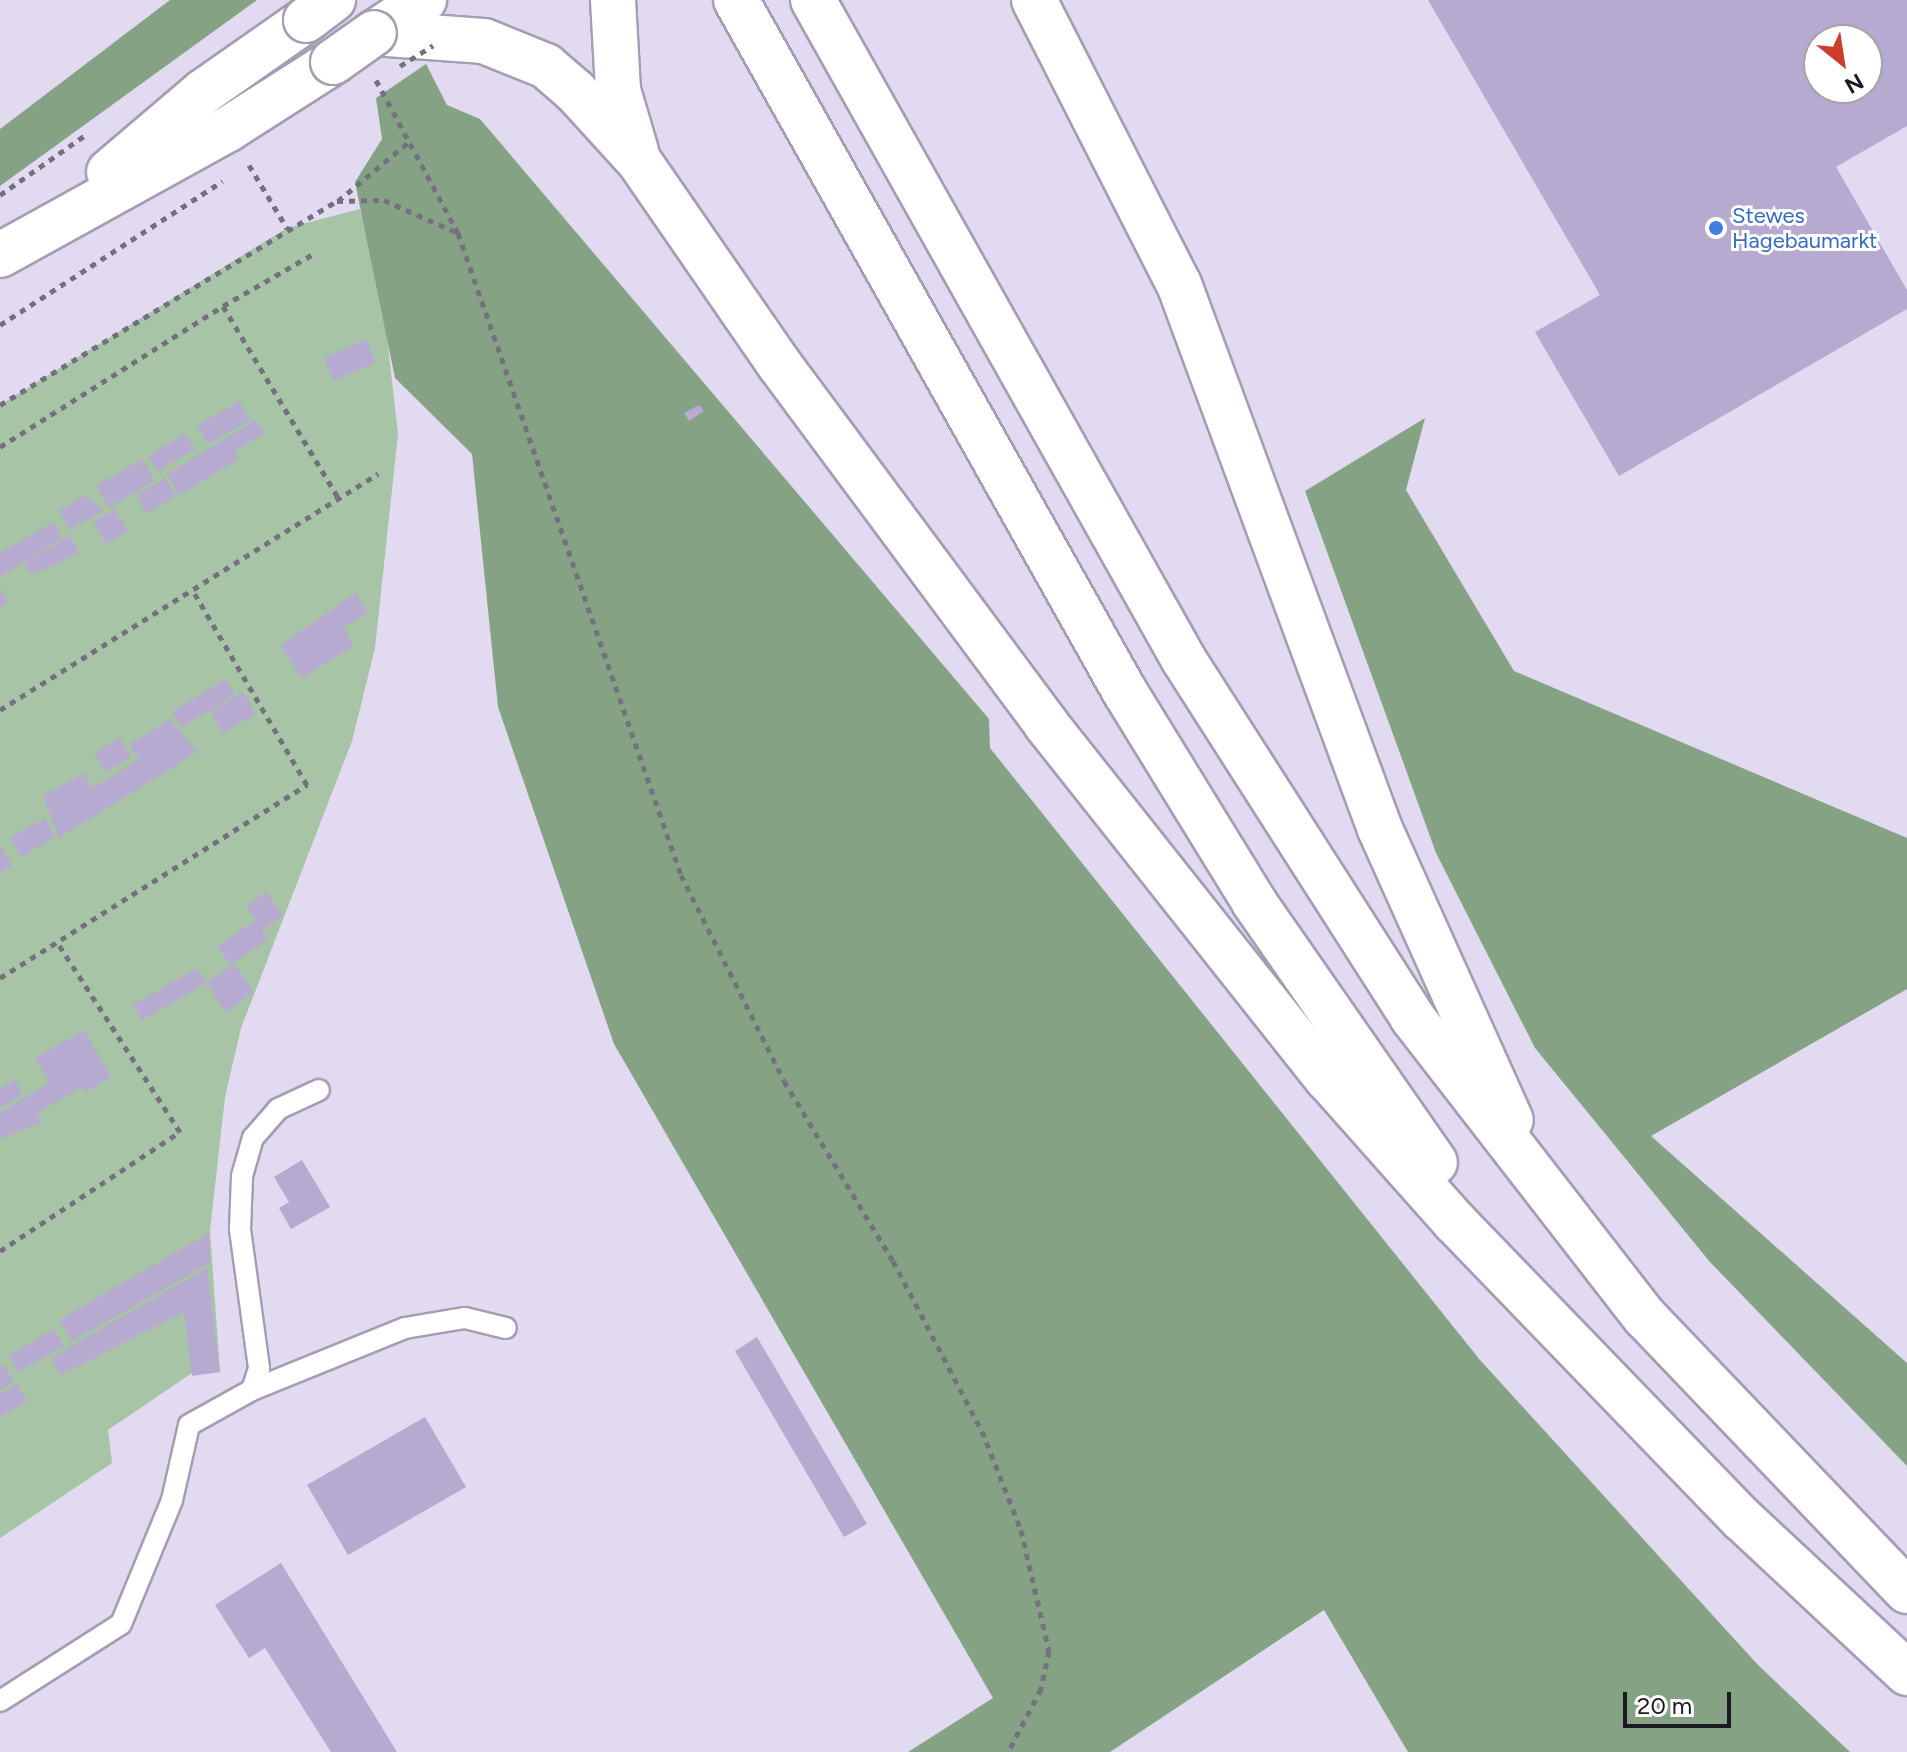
<!DOCTYPE html>
<html>
<head>
<meta charset="utf-8">
<style>
	body { margin:0 }
	#map { position:relative; width:1907px; height:1752px; overflow:hidden; background:#e1daf0; font-family:Figtree,sans-serif }
	div>[style] { position:absolute }
	[style*='--x'] { left:calc(var(--x)*1px); top:calc(var(--y)*1px); width:calc(var(--w)*1px); rotate:calc(var(--a)*1deg) }
	.green>* { inset:0; background:#a8c4a6 }
	.forest>* { inset:0; background:#85a384 }
	.building>* { inset:0; background:#b7aad0 }
	.path>* { height:5px; margin-top:-2.5px; transform-origin:0; background:repeating-linear-gradient(90deg,#74707e 0 6px,transparent 0 12px) }
	.roads { filter:drop-shadow(2px 0 #a49db3) drop-shadow(-2px 0 #a49db3) drop-shadow(0 2px #a49db3) drop-shadow(0 -2px #a49db3) }
	.service>* { height:20px; margin:-10px; padding:0 10px; transform-origin:10px; border-radius:10px; background:#fff }
	.secondary>* { height:44px; margin:-22px; padding:0 22px; transform-origin:22px; border-radius:22px; background:#fff }
	.motorway>* { height:44px; margin:-22px; padding:0 22px; transform-origin:22px; border-radius:22px; background:#fff }
	.path-bridge>* { height:5px; margin-top:-2.5px; transform-origin:0; background:repeating-linear-gradient(90deg,#74707e 0 6px,transparent 0 12px) }
	.bridges { filter:drop-shadow(2px 0 #a49db3) drop-shadow(-2px 0 #a49db3) drop-shadow(0 2px #a49db3) drop-shadow(0 -2px #a49db3) }
	.secondary-bridge>* { height:44px; margin:-22px; padding:0 22px; transform-origin:22px; border-radius:22px; background:#fff }
	.dots>* { width:22px; height:22px; translate:-50% -50%; box-sizing:border-box; border:4px solid #fff; border-radius:50% }
	span { translate:-50% -50%; white-space:nowrap; text-align:center; line-height:1.15; -webkit-text-stroke:6px #fff; paint-order:stroke }
	.shop-label { font-size:22px; color:#366cbe }
	.left { translate:0 -50%; text-align:left }
	.north { position:absolute; left:1803px; top:24px; width:80px; height:80px; box-sizing:border-box; background:#fff; border:2px solid #a4a3a6; border-radius:50%; rotate:150deg; font-size:22px; font-weight:700; line-height:32px; text-align:center; color:#1b1921 }
	.north::after { content:''; display:block; margin:auto; width:28px; height:36px; background:#cb3e2d; clip-path:polygon(50% 0,100% 100%,50% 72%,0 100%) }
	.scale { position:absolute; left:1623px; top:1692px; width:108px; height:36px; box-sizing:border-box; border:4px solid #1b1921; border-top:0; padding-left:10px; font-size:24px; line-height:28px; white-space:nowrap; color:#1b1921; -webkit-text-stroke:6px #fff; paint-order:stroke }
</style>
</head>
<body>
<div id="map">
	<div class="green">
		<div style="clip-path:polygon(360px 209px,382px 293px,398px 434px,375px 648px,352px 741px,241px 1028px,225px 1097px,210px 1231px,220px 1372px,192px 1373px,108px 1430px,112px 1463px,0 1538px,0 405px,287px 228px)"></div>
	</div>
	<div class="forest">
		<div style="clip-path:polygon(170px 0,257px 0,0 186px,0 129px)"></div>
		<div style="clip-path:polygon(426px 64px,447px 105px,480px 119px,989px 719px,990px 748px,1480px 1360px,1758px 1665px,1850px 1752px,1408px 1752px,1324px 1610px,1110px 1752px,908px 1752px,993px 1698px,614px 1044px,498px 707px,472px 454px,395px 378px,355px 182px,382px 139px,376px 98px)"></div>
		<div style="clip-path:polygon(1425px 418px,1406px 490px,1514px 671px,1907px 838px,1907px 989px,1651px 1136px,1907px 1363px,1907px 1466px,1710px 1262px,1535px 1048px,1436px 853px,1305px 491px)"></div>
	</div>
	<div class="building">
		<div style="clip-path:polygon(evenodd,1428px 0,1907px 0,1907px 126px,1836px 167px,1907px 290px,1907px 309px,1619px 476px,1535px 332px,1600px 295px,1428px 0,1819px 40px,1867px 40px,1867px 88px,1819px 88px,1819px 40px)"></div>
		<div style="clip-path:polygon(366px 339px,376px 362px,334px 381px,324px 358px)"></div>
		<div style="clip-path:polygon(239px 401px,250px 420px,208px 444px,197px 426px)"></div>
		<div style="clip-path:polygon(699px 405px,704px 411px,689px 421px,684px 413px)"></div>
		<div style="clip-path:polygon(256px 420px,265px 433px,235px 451px,239px 459px,179px 495px,167px 474px)"></div>
		<div style="clip-path:polygon(185px 433px,195px 449px,158px 471px,148px 456px)"></div>
		<div style="clip-path:polygon(142px 459px,155px 480px,109px 508px,96px 486px)"></div>
		<div style="clip-path:polygon(165px 478px,176px 496px,147px 514px,136px 496px)"></div>
		<div style="clip-path:polygon(85px 495px,103px 511px,70px 530px,59px 511px)"></div>
		<div style="clip-path:polygon(115px 509px,128px 531px,106px 544px,93px 522px)"></div>
		<div style="clip-path:polygon(53px 522px,62px 538px,0 577px,0 553px)"></div>
		<div style="clip-path:polygon(70px 536px,80px 553px,31px 575px,24px 563px)"></div>
		<div style="clip-path:polygon(0 588px,9px 602px,0 607px)"></div>
		<div style="clip-path:polygon(356px 593px,368px 613px,343px 627px,354px 646px,301px 678px,281px 645px)"></div>
		<div style="clip-path:polygon(225px 679px,235px 694px,182px 727px,172px 712px)"></div>
		<div style="clip-path:polygon(243px 692px,256px 714px,223px 733px,210px 711px)"></div>
		<div style="clip-path:polygon(171px 719px,197px 752px,59px 838px,43px 796px,84px 773px,92px 788px,139px 760px,130px 744px)"></div>
		<div style="clip-path:polygon(120px 738px,131px 757px,106px 772px,94px 753px)"></div>
		<div style="clip-path:polygon(45px 818px,55px 837px,21px 857px,10px 838px)"></div>
		<div style="clip-path:polygon(0 845px,12px 866px,0 873px)"></div>
		<div style="clip-path:polygon(267px 892px,283px 916px,262px 930px,269px 939px,230px 965px,217px 946px,256px 920px,246px 906px)"></div>
		<div style="clip-path:polygon(235px 964px,254px 992px,226px 1012px,206px 983px)"></div>
		<div style="clip-path:polygon(198px 968px,206px 983px,142px 1020px,133px 1005px)"></div>
		<div style="clip-path:polygon(84px 1030px,111px 1077px,85px 1092px,82px 1087px,37px 1113px,42px 1122px,0 1139px,0 1113px,50px 1083px,35px 1058px)"></div>
		<div style="clip-path:polygon(15px 1080px,23px 1094px,0 1108px,0 1089px)"></div>
		<div style="clip-path:polygon(302px 1160px,330px 1207px,291px 1229px,279px 1208px,289px 1202px,274px 1177px)"></div>
		<div style="clip-path:polygon(209px 1233px,210px 1263px,72px 1341px,59px 1320px)"></div>
		<div style="clip-path:polygon(207px 1268px,220px 1372px,192px 1376px,184px 1312px,61px 1375px,51px 1358px)"></div>
		<div style="clip-path:polygon(54px 1329px,64px 1346px,18px 1372px,9px 1356px)"></div>
		<div style="clip-path:polygon(757px 1337px,867px 1524px,844px 1537px,735px 1351px)"></div>
		<div style="clip-path:polygon(4px 1365px,14px 1381px,0 1390px,0 1368px)"></div>
		<div style="clip-path:polygon(17px 1384px,27px 1401px,0 1417px,0 1394px)"></div>
		<div style="clip-path:polygon(425px 1417px,466px 1487px,348px 1555px,307px 1485px)"></div>
		<div style="clip-path:polygon(281px 1563px,397px 1752px,331px 1752px,265px 1648px,249px 1658px,215px 1605px)"></div>
	</div>
	<div class="path">
		<div style="--x:376;--y:80;--w:174;--a:61.8"></div>
		<div style="--x:458;--y:233;--w:680;--a:70.85"></div>
		<div style="--x:681;--y:875;--w:230;--a:63.4"></div>
		<div style="--x:784;--y:1081;--w:210;--a:58.8"></div>
		<div style="--x:893;--y:1261;--w:192;--a:62.4"></div>
		<div style="--x:982;--y:1431;--w:106;--a:68.5"></div>
		<div style="--x:1021;--y:1530;--w:124;--a:77"></div>
		<div style="--x:1049;--y:1651;--w:39;--a:102"></div>
		<div style="--x:1041;--y:1689;--w:71;--a:117.6"></div>
		<div style="--x:249;--y:165;--w:74;--a:58.9"></div>
		<div style="--x:0;--y:195;--w:103;--a:-35.1"></div>
		<div style="--x:338;--y:201;--w:95;--a:-39.9"></div>
		<div style="--x:223;--y:306;--w:104;--a:-30"></div>
		<div style="--x:0;--y:325;--w:265;--a:-32.9"></div>
		<div style="--x:0;--y:405;--w:394;--a:-31.2"></div>
		<div style="--x:337;--y:201;--w:47;--a:-1.2"></div>
		<div style="--x:384;--y:200;--w:81;--a:24"></div>
		<div style="--x:0;--y:447;--w:264;--a:-32.3"></div>
		<div style="--x:223;--y:306;--w:225;--a:59"></div>
		<div style="--x:0;--y:710;--w:446;--a:-32"></div>
		<div style="--x:0;--y:978;--w:363;--a:-32.2"></div>
		<div style="--x:307;--y:785;--w:227;--a:-120.4"></div>
		<div style="--x:0;--y:1251;--w:216;--a:-33.5"></div>
		<div style="--x:180;--y:1132;--w:226;--a:-122.9"></div>
	</div>
	<div class="roads">
		<div class="service">
			<div style="--x:252;--y:1390;--w:165;--a:-22.1"></div>
			<div style="--x:405;--y:1328;--w:61;--a:-9.5"></div>
			<div style="--x:465;--y:1318;--w:42;--a:13.7"></div>
			<div style="--x:0;--y:1701;--w:143;--a:-32.5"></div>
			<div style="--x:121;--y:1624;--w:134;--a:-67.6"></div>
			<div style="--x:172;--y:1500;--w:77;--a:-77.2"></div>
			<div style="--x:189;--y:1425;--w:72;--a:-29.1"></div>
			<div style="--x:252;--y:1390;--w:23;--a:-72"></div>
			<div style="--x:259;--y:1368;--w:140;--a:-97.8"></div>
			<div style="--x:240;--y:1229;--w:53;--a:-87.8"></div>
			<div style="--x:242;--y:1176;--w:40;--a:-74"></div>
			<div style="--x:253;--y:1138;--w:38;--a:-49"></div>
			<div style="--x:278;--y:1109;--w:45;--a:-24.9"></div>
		</div>
		<div class="secondary">
			<div style="--x:374;--y:33;--w:60;--a:-33.4"></div>
			<div style="--x:109;--y:172;--w:123;--a:-40.4"></div>
			<div style="--x:203;--y:92;--w:126;--a:-35"></div>
			<div style="--x:0;--y:255;--w:260;--a:-28.9"></div>
			<div style="--x:228;--y:129;--w:125;--a:-32.5"></div>
		</div>
		<div class="motorway">
			<div style="--x:613;--y:0;--w:90;--a:86.8"></div>
			<div style="--x:618;--y:90;--w:64;--a:73.6"></div>
			<div style="--x:736;--y:0;--w:794;--a:60.66"></div>
			<div style="--x:1125;--y:692;--w:246;--a:58.4"></div>
			<div style="--x:1254;--y:902;--w:317;--a:55.2"></div>
			<div style="--x:813;--y:0;--w:757;--a:60.66"></div>
			<div style="--x:1184;--y:660;--w:424;--a:57.4"></div>
			<div style="--x:1412;--y:1017;--w:380;--a:52.2"></div>
			<div style="--x:1645;--y:1317;--w:379;--a:46.3"></div>
			<div style="--x:1034;--y:0;--w:319;--a:63"></div>
			<div style="--x:1179;--y:284;--w:581;--a:69.76"></div>
			<div style="--x:1380;--y:829;--w:319;--a:65.8"></div>
			<div style="--x:374;--y:33;--w:110;--a:4.2"></div>
			<div style="--x:484;--y:41;--w:67;--a:22"></div>
			<div style="--x:546;--y:66;--w:38;--a:41"></div>
			<div style="--x:575;--y:91;--w:95;--a:47.6"></div>
			<div style="--x:639;--y:161;--w:247;--a:55.4"></div>
			<div style="--x:779;--y:364;--w:448;--a:53.4"></div>
			<div style="--x:1046;--y:724;--w:452;--a:51.6"></div>
			<div style="--x:1327;--y:1078;--w:193;--a:48.4"></div>
			<div style="--x:1455;--y:1222;--w:413;--a:46"></div>
			<div style="--x:1742;--y:1519;--w:226;--a:43"></div>
		</div>
	</div>
	<div class="path-bridge">
		<div style="--x:400;--y:66;--w:39;--a:-32"></div>
	</div>
	<div class="bridges">
		<div class="secondary-bridge">
			<div style="--x:306;--y:20;--w:34;--a:-37"></div>
			<div style="--x:333;--y:62;--w:50;--a:-35.3"></div>
		</div>
	</div>
	<div class="dots">
		<div style="left:1716px;top:228px;background:#3f7fe0"></div>
	</div>
	<div class="shop-label">
		<span class="left" style="left:1732px;top:228px">Stewes<br>Hagebaumarkt</span>
	</div>
	<div class="north">N</div>
	<div class="scale">20 m</div>
</div>
</body>
</html>
